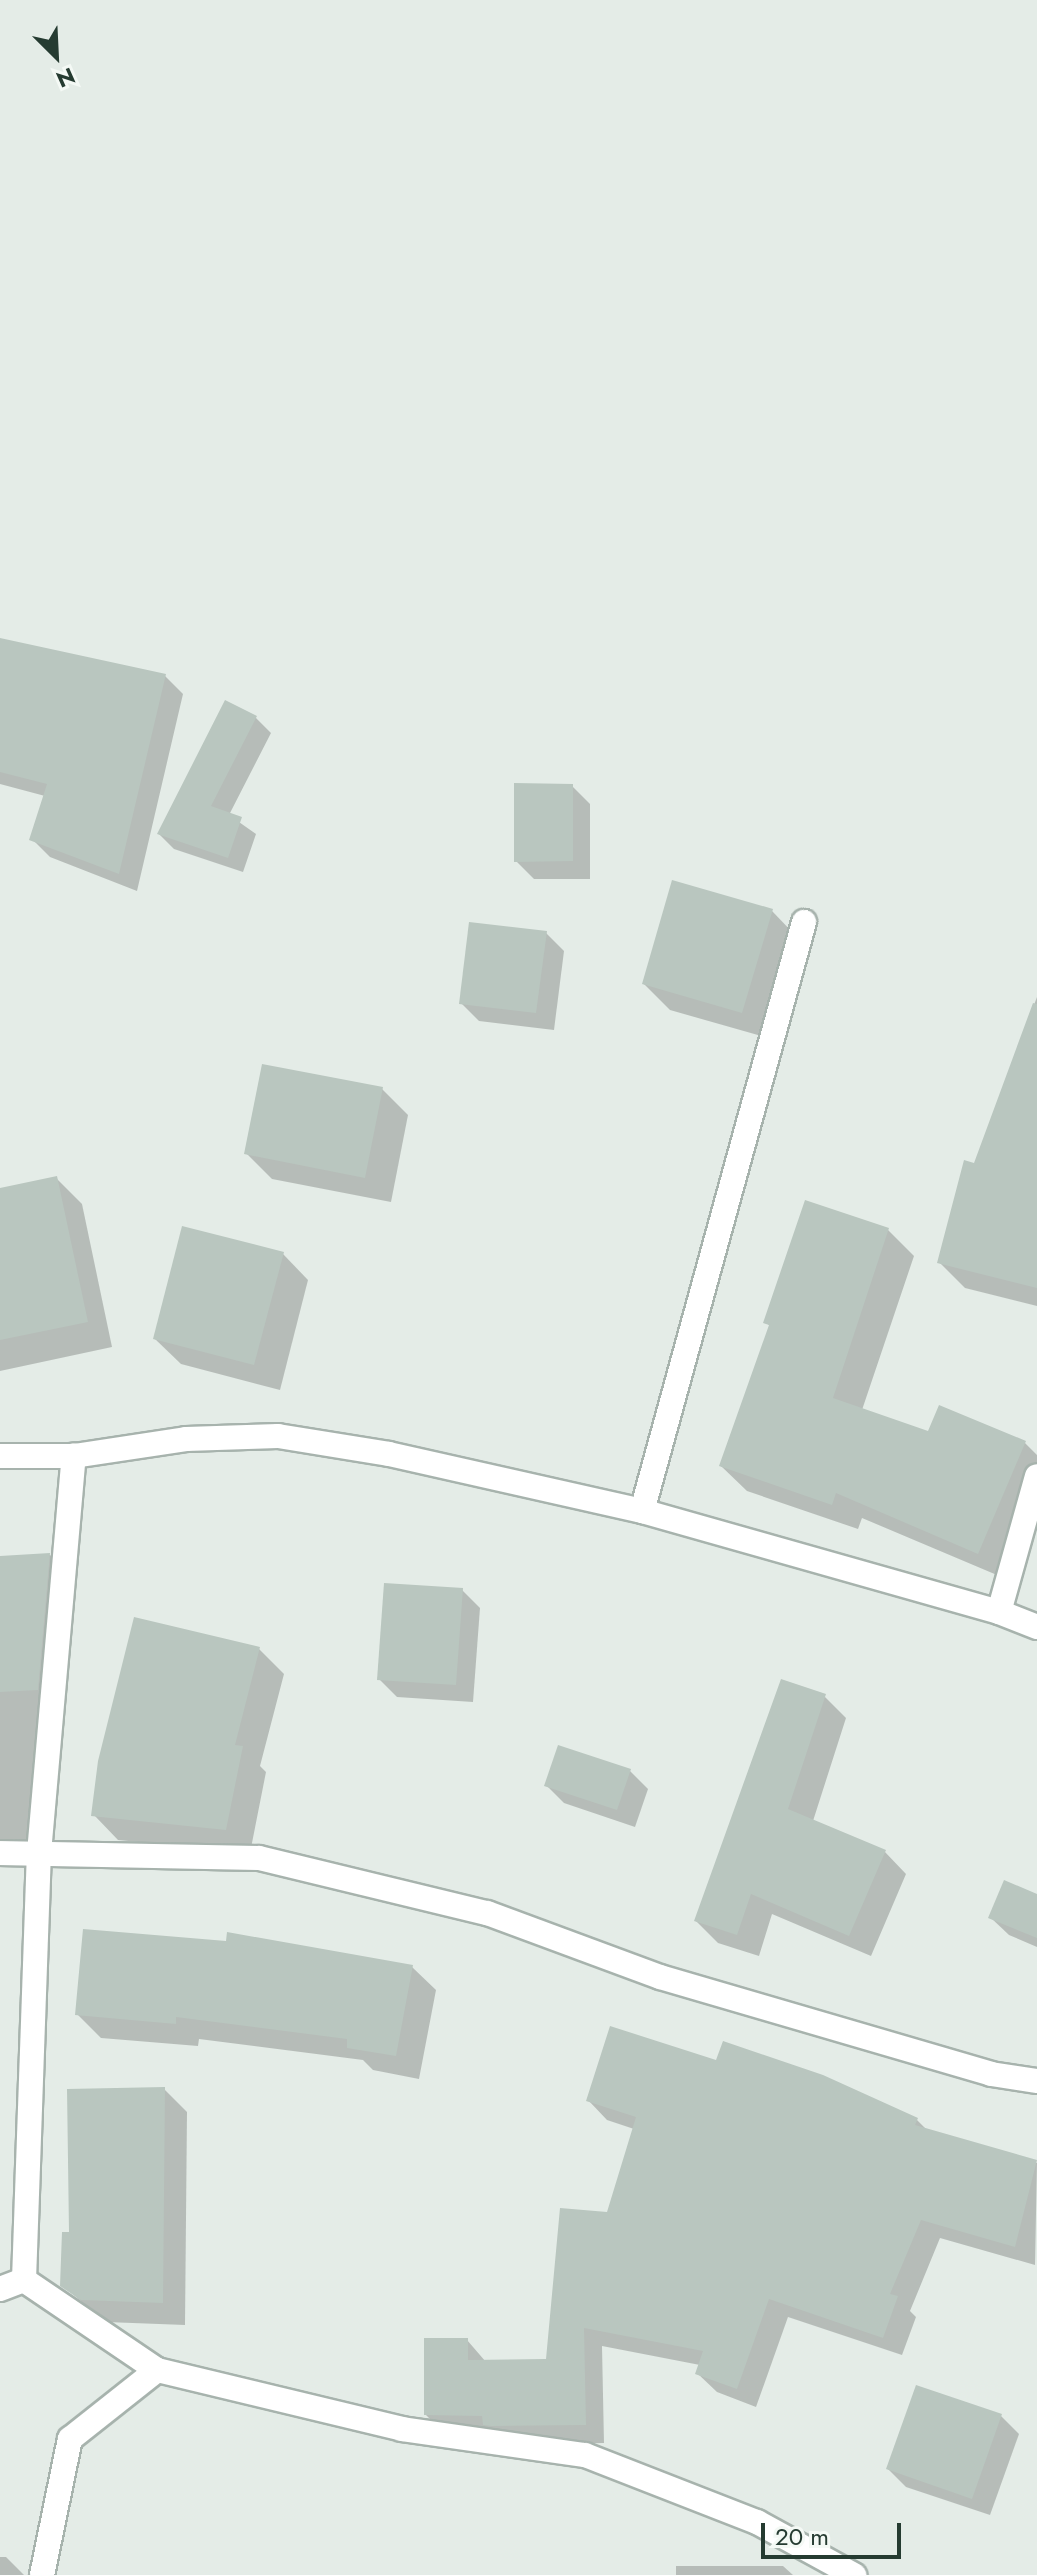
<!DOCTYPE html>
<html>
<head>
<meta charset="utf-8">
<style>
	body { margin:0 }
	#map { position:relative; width:1037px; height:2575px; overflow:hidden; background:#e4ece7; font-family:Jost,sans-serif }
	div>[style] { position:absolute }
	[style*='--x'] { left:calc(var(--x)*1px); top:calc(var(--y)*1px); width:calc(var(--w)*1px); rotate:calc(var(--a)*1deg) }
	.shadow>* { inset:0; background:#0003 }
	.building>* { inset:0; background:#b9c6bf }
	.roads { filter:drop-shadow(2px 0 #a7b3ad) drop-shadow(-2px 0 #a7b3ad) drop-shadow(0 2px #a7b3ad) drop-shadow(0 -2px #a7b3ad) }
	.minor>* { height:24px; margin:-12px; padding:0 12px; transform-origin:12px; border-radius:12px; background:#fff }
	span { translate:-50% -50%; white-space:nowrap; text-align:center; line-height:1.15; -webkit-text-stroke:6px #f4f9f5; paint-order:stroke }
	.north { position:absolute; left:16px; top:16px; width:80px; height:80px; -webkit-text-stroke:6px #f4f9f5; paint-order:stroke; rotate:156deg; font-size:22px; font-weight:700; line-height:32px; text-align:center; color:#253b31 }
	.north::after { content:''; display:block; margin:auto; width:28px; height:36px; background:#253b31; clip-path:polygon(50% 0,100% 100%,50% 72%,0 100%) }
	.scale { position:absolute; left:761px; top:2523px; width:140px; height:36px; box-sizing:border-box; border:4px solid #253b31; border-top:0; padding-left:10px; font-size:24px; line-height:28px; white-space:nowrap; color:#253b31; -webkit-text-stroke:6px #f4f9f5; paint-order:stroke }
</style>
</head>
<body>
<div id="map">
	<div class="shadow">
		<div style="clip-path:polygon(0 655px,165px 676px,183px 694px,137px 891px,50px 857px,32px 839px,45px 796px,0 784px)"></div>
		<div style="clip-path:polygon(226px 703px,256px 718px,271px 733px,229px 815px,256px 834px,243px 872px,174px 849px,159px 834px)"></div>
		<div style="clip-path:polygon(572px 786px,590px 804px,590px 879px,534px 879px,516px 861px)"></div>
		<div style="clip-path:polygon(772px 911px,797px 937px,768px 1038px,670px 1010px,644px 984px)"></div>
		<div style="clip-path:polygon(546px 933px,564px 951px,554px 1030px,479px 1021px,461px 1003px)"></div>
		<div style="clip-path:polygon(1037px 997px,1037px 1306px,965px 1288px,939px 1262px)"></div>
		<div style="clip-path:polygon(382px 1089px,408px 1115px,391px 1202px,272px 1179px,246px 1153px)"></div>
		<div style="clip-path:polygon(56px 1178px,82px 1204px,112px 1347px,0 1371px,0 1190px)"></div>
		<div style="clip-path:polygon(888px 1230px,914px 1256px,862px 1410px,929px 1433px,1025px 1443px,1037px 1455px,1037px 1500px,1004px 1578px,862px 1518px,858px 1529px,747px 1491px,721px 1466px,771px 1327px,766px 1322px)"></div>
		<div style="clip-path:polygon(283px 1254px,308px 1280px,280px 1390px,181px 1364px,155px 1339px)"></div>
		<div style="clip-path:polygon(50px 1555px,73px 1578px,36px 1845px,0 1840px,0 1558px)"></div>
		<div style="clip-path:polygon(462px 1590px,480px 1608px,473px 1702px,397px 1697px,379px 1679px)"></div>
		<div style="clip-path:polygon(259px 1649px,284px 1674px,260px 1766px,266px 1772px,250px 1853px,118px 1840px,94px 1815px)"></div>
		<div style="clip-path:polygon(824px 1696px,846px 1718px,813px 1821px,885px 1852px,906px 1874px,871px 1956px,772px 1914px,759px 1956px,718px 1943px,696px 1921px)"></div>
		<div style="clip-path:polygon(630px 1771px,648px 1789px,635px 1827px,564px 1803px,546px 1785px)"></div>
		<div style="clip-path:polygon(1037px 1896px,1037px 1947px,1009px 1935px,990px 1917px)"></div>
		<div style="clip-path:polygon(412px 1967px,436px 1990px,419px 2079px,373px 2070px,363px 2060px,199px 2039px,198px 2046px,101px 2038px,78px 2015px)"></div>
		<div style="clip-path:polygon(717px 2062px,917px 2120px,928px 2131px,1037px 2163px,1035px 2265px,940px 2238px,910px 2311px,916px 2317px,902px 2355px,788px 2317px,756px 2407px,717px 2392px,697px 2373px,700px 2365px,602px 2346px,604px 2443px,512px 2445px,445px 2434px,426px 2415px,467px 2340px,486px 2362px,548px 2361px,608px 2214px,634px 2129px,607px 2120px,588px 2100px)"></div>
		<div style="clip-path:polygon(164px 2089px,187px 2112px,185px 2325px,106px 2322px,62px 2285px,71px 2234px)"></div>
		<div style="clip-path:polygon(1001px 2416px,1019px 2434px,990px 2515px,906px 2487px,888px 2469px)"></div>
		<div style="clip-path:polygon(0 2557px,6px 2557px,24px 2575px,0 2575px)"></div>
		<div style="clip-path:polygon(676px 2566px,783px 2566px,793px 2575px,676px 2575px)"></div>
	</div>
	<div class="building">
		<div style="clip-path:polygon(0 638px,166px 674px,119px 874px,29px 840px,47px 784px,0 772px)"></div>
		<div style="clip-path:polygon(225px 700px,257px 716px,211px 806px,242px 817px,228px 858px,157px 834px)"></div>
		<div style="clip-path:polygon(514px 783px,573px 784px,573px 861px,514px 862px)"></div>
		<div style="clip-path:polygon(672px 880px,773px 909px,742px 1013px,642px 984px)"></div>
		<div style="clip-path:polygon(469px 922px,547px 931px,536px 1013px,459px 1004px)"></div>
		<div style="clip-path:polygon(1033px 1003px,1037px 1004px,1037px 1288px,937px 1263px,964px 1160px,974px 1163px)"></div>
		<div style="clip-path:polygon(262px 1064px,383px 1087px,365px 1178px,244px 1154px)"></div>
		<div style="clip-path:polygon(57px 1176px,88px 1322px,0 1340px,0 1188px)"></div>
		<div style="clip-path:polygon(805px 1200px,889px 1228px,833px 1398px,928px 1431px,939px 1405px,1026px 1441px,978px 1554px,836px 1493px,832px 1505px,719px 1466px,769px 1325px,763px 1323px)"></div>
		<div style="clip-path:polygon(182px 1226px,284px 1252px,254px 1365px,153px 1339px)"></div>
		<div style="clip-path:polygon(50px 1553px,38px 1690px,0 1692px,0 1556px)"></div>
		<div style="clip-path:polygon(384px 1583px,463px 1588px,456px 1685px,377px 1680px)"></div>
		<div style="clip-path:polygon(134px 1617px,260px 1647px,235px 1745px,243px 1746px,226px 1830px,91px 1816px,98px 1761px)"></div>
		<div style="clip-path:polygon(781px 1679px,826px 1694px,788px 1809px,886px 1850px,849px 1936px,751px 1894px,737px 1935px,694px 1921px)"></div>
		<div style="clip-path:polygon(558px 1745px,631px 1769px,617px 1810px,544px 1786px)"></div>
		<div style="clip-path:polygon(1004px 1880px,1037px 1894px,1037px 1938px,988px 1918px)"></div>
		<div style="clip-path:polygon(83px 1929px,226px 1941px,227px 1932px,413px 1965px,396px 2056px,347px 2048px,347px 2039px,176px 2017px,176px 2024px,75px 2015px)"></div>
		<div style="clip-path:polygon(610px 2026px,716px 2060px,723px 2041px,823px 2075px,918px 2118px,915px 2125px,1037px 2160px,1015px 2247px,921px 2220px,890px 2294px,898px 2296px,883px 2338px,769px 2299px,737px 2389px,695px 2374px,703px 2351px,584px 2328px,586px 2425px,491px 2426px,483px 2425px,482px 2416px,424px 2415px,424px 2338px,468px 2338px,468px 2360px,546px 2359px,560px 2208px,607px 2212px,636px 2117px,586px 2101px)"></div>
		<div style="clip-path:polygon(165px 2087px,163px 2303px,81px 2300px,60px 2286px,62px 2232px,69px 2232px,67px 2089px)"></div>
		<div style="clip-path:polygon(916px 2385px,1002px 2414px,972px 2499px,886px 2469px)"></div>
	</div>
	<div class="roads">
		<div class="minor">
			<div style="--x:0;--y:1456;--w:74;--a:0"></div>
			<div style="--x:74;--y:1456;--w:113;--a:-8.6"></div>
			<div style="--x:186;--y:1439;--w:92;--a:-1.9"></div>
			<div style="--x:278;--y:1436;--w:112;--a:9.2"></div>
			<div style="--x:389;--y:1454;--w:259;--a:12.7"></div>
			<div style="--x:642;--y:1511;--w:371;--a:15.8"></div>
			<div style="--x:999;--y:1612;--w:41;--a:21.5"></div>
			<div style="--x:642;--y:1511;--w:611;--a:-74.62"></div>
			<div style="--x:999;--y:1612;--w:141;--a:-74.4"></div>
			<div style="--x:0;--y:1853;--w:259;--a:1.1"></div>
			<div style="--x:259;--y:1858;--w:235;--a:13.6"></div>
			<div style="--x:487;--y:1913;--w:184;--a:20.3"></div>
			<div style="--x:660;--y:1977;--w:345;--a:16.3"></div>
			<div style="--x:991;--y:2074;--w:47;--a:8.7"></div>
			<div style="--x:24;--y:2280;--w:427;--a:-88"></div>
			<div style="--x:39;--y:1853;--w:399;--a:-85"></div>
			<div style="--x:0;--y:2289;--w:26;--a:-21"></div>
			<div style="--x:24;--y:2280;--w:161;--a:34.1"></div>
			<div style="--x:157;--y:2370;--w:252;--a:13.5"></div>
			<div style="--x:402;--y:2429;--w:185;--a:8.1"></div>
			<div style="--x:585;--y:2455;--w:185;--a:21.3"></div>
			<div style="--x:757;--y:2522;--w:111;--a:28.7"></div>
			<div style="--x:42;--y:2575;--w:139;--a:-78.4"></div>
			<div style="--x:70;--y:2439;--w:111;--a:-38.4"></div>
		</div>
	</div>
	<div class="north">N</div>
	<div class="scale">20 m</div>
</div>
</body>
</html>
